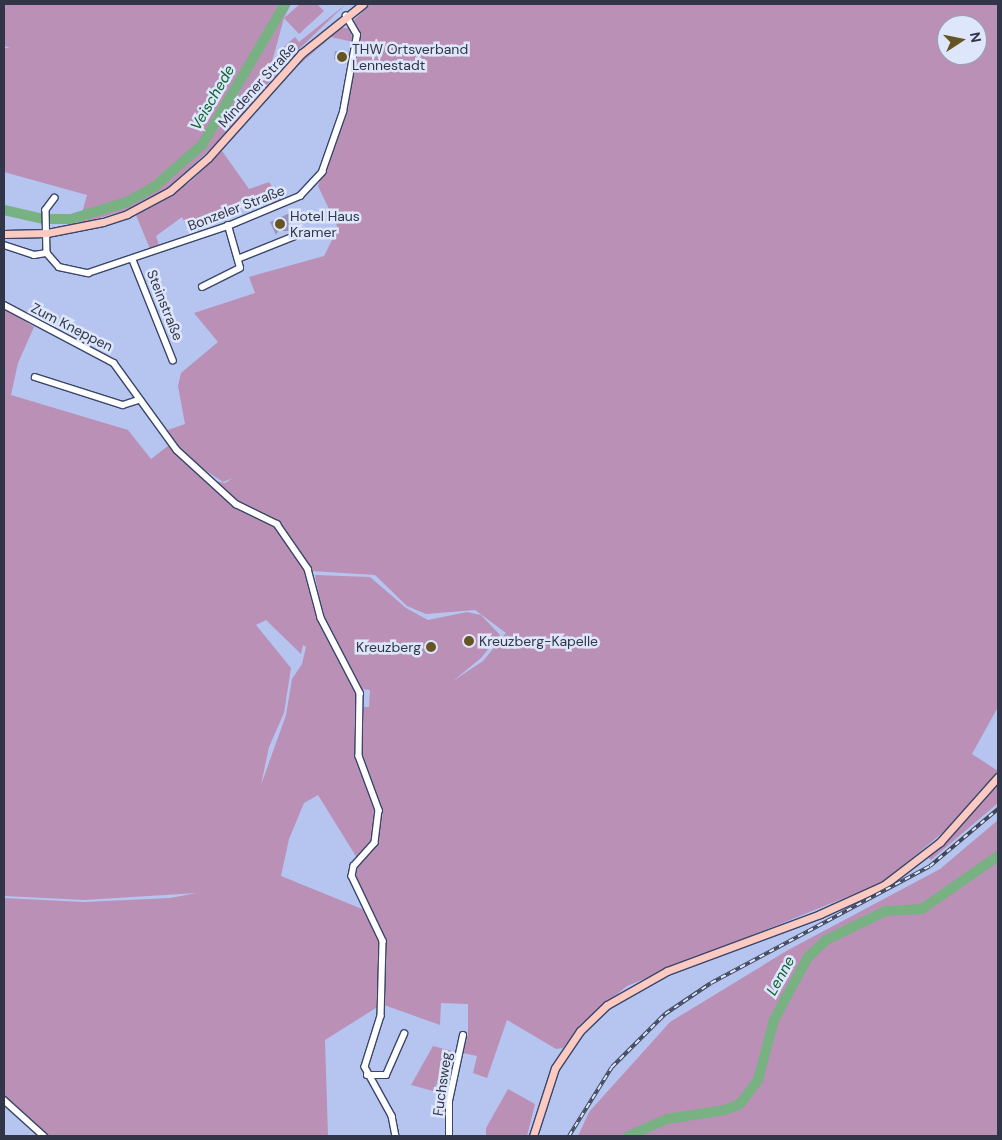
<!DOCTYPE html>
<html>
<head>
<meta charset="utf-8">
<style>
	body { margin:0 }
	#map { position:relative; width:1002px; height:1140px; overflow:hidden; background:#b5c5ef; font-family:"DM Sans",sans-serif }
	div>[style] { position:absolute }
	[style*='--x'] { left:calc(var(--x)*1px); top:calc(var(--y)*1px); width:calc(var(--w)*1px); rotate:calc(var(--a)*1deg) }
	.green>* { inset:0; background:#ba90b7 }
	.river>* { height:10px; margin:-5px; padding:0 5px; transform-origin:5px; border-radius:5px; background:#78b182 }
	.building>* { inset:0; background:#9793bd }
	.roads { filter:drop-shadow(1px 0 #394669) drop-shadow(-1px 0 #394669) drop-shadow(0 1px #394669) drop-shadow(0 -1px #394669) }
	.minor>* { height:5.5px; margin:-2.75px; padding:0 2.75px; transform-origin:2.75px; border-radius:2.75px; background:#fff }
	.major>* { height:7px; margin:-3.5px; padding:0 3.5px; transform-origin:3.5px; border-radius:3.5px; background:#fdcac2 }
	.rail>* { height:4px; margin-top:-2px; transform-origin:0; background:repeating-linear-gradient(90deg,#dee6fc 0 5.5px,#40475b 0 11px); box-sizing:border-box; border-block:1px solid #40475b }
	.dots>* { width:14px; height:14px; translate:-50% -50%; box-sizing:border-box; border:2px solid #dee6fc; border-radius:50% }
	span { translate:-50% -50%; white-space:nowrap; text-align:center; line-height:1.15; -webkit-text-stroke:5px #dee6fc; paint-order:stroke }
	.poi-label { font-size:14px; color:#303647 }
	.left { translate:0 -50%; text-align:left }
	.right { translate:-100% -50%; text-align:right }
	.street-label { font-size:14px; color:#303647 }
	.water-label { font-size:15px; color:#0b652b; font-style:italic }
	.frame { position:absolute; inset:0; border:5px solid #303647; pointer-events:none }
	.north { position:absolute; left:937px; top:15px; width:50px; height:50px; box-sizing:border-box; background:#dee6fc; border:1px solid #98a0b4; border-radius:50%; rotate:79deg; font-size:14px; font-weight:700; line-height:20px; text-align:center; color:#303647 }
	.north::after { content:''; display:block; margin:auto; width:18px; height:22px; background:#665422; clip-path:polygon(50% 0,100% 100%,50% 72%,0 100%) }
</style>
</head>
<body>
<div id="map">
	<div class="green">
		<div style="clip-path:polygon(4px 4px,291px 4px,284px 18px,300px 4px,317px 4px,324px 11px,299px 34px,284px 18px,270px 69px,273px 72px,280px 50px,295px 37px,299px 42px,346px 4px,296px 52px,292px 48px,282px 60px,283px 66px,215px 145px,168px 188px,130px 209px,79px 224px,87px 195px,4px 172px,4px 48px,10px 48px,4px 46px)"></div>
		<div style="clip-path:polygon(evenodd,371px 4px,998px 4px,998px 707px,972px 754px,998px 771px,961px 817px,884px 882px,627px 986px,581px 1024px,563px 1048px,556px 1049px,507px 1020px,487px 1078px,473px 1073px,477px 1056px,463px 1053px,468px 1034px,468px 1004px,441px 1003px,440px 1025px,384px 1005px,385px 944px,354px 880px,356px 867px,377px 842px,379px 804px,373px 844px,357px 858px,318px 795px,304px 803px,289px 839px,281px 876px,367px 911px,381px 939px,379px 1006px,325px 1040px,328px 1136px,46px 1136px,4px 1099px,4px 898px,84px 902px,170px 898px,197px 893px,84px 900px,4px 896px,4px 308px,34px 327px,18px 363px,11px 395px,128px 430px,151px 459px,173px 442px,165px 431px,185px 424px,178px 386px,181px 373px,218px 342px,194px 313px,255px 293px,249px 277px,324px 256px,338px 228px,318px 186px,346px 113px,360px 36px,354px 20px,371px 4px,947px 25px,977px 25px,977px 55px,947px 55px,947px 25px,371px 4px,199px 466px,223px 482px,233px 478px,225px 483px,216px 481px,244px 507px,275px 520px,311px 571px,375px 575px,407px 606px,426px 614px,475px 610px,506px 633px,483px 661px,453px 681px,481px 658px,500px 635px,481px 615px,467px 612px,428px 620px,406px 608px,370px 577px,315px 575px,322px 615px,361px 689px,370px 690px,369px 707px,363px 707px,360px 756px,358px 692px,313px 594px,307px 573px,273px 524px,228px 499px,199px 466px,371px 4px,266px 620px,301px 654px,303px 645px,306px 647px,302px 664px,292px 679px,286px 715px,261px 785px,269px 747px,284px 713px,291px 668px,256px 625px,266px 620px)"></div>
		<div style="clip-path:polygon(338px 28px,350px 28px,353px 42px,331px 37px,285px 77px)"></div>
		<div style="clip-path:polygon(222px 151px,249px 189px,269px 182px,282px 202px,273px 205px,267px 194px,185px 223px,182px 217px,156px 236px,159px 245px,150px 249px,136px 215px,190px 182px)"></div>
		<div style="clip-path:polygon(998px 782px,998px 803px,931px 860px,928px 857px,957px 831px)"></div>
		<div style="clip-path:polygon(998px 820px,998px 1136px,578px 1136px,589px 1112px,670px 1022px,788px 950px,940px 869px)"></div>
		<div style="clip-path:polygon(433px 1046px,456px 1052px,455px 1060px,449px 1059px,433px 1091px,411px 1085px)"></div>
		<div style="clip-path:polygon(508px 1089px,535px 1104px,527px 1136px,486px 1136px,486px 1128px)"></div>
	</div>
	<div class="river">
		<div style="--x:4;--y:210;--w:41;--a:12.7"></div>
		<div style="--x:44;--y:219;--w:27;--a:0"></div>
		<div style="--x:71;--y:219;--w:59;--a:-16.9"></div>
		<div style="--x:127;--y:202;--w:31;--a:-29"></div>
		<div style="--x:154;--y:187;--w:64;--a:-41.2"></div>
		<div style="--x:202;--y:145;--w:164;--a:-59.5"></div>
		<div style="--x:628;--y:1136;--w:43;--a:-23.6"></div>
		<div style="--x:667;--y:1119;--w:59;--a:-8.8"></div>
		<div style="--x:725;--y:1110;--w:16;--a:-22"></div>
		<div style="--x:740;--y:1104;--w:30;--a:-53"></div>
		<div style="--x:758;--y:1080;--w:62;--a:-75.1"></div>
		<div style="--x:774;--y:1020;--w:72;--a:-61.6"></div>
		<div style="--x:808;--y:957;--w:25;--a:-43"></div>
		<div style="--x:826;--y:940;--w:67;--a:-25.8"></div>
		<div style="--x:886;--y:911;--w:36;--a:-3"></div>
		<div style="--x:922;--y:909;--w:93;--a:-34.9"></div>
	</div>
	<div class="building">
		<div style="clip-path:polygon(335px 51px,349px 54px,347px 62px,334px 59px)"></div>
		<div style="clip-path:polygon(290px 213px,294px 222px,289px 224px,292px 231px,278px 231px,276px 235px,270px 222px)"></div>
	</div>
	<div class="roads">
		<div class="minor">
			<div style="--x:55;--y:198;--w:15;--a:127"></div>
			<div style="--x:46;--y:210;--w:43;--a:88.7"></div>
			<div style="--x:47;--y:253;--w:18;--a:49"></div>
			<div style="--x:59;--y:267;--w:30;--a:12"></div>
			<div style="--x:88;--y:273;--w:148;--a:-18.6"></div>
			<div style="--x:228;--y:226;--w:78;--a:-22.6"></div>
			<div style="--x:300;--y:196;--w:33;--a:-47"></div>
			<div style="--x:322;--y:172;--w:64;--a:-70.7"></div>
			<div style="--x:343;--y:112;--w:78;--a:-79.7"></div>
			<div style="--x:357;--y:35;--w:22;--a:-120"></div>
			<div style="--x:4;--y:245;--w:32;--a:18"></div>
			<div style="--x:34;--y:255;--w:13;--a:-9"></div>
			<div style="--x:240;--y:258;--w:59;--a:-21.8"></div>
			<div style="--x:133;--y:260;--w:108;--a:68.2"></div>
			<div style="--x:202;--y:287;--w:42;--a:-26.6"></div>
			<div style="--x:240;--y:268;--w:44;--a:-105.9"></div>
			<div style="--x:4;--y:305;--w:124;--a:27.8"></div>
			<div style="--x:114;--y:363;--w:107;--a:54.1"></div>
			<div style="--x:177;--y:450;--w:80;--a:42.5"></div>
			<div style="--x:236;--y:504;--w:46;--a:26"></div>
			<div style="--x:277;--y:524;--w:55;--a:55.4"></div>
			<div style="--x:308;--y:569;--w:51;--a:75.1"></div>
			<div style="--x:321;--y:618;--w:85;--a:62.5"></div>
			<div style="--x:360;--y:693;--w:63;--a:90.9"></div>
			<div style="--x:359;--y:756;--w:58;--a:69.7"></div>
			<div style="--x:379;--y:810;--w:33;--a:97"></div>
			<div style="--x:375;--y:843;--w:31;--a:132"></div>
			<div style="--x:354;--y:866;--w:10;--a:101"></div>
			<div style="--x:352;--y:876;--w:72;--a:64.5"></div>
			<div style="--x:383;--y:941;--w:75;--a:91.5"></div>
			<div style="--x:381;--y:1016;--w:53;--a:107.4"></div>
			<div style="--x:365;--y:1067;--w:56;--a:61.1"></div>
			<div style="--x:392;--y:1116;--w:20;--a:79"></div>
			<div style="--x:35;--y:377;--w:92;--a:17.7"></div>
			<div style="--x:123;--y:405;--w:16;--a:-18"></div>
			<div style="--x:367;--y:1075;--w:19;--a:0"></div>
			<div style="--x:386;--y:1075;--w:45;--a:-66.3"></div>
			<div style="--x:4;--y:1100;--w:54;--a:42"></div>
			<div style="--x:449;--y:1136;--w:35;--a:-90"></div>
			<div style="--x:449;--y:1101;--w:67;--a:-78"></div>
		</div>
		<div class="major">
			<div style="--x:4;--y:234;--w:43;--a:-1.3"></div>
			<div style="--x:47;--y:233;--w:57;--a:-11.1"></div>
			<div style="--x:103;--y:222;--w:25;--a:-18"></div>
			<div style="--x:127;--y:214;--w:49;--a:-28.1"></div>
			<div style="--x:170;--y:191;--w:50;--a:-41"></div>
			<div style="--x:208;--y:158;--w:141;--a:-48.2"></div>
			<div style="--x:302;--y:53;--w:78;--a:-38.8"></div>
			<div style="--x:533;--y:1136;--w:71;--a:-72.1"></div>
			<div style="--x:555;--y:1068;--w:45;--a:-56"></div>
			<div style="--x:580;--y:1031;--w:37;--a:-44"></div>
			<div style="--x:607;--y:1005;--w:69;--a:-29.5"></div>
			<div style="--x:667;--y:971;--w:163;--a:-20.4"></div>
			<div style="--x:820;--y:914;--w:70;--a:-24.4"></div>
			<div style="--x:884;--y:885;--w:71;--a:-37.5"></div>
			<div style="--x:940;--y:842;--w:87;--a:-48.3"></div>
		</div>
	</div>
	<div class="rail">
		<div style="--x:569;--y:1136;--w:81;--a:-58.1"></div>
		<div style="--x:612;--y:1067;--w:75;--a:-45"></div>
		<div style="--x:665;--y:1014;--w:55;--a:-34"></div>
		<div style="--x:711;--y:983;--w:248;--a:-28.1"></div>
		<div style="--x:930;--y:866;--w:89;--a:-40"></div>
	</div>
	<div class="dots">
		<div style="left:342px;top:57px;background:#665422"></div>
		<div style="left:280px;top:224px;background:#665422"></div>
		<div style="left:469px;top:641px;background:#665422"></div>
		<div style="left:431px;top:647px;background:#665422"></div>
	</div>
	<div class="poi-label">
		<span class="left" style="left:352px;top:57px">THW Ortsverband<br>Lennestadt</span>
		<span class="left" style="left:290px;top:224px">Hotel Haus<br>Kramer</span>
		<span class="left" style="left:479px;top:641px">Kreuzberg-Kapelle</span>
		<span class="right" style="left:421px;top:647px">Kreuzberg</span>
	</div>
	<div class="street-label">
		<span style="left:257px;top:85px;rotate:-48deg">Mindener Straße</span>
		<span style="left:236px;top:208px;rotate:-21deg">Bonzeler Straße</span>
		<span style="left:165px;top:305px;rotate:68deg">Steinstraße</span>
		<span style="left:72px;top:327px;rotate:27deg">Zum Kneppen</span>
		<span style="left:442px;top:1084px;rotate:-82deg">Fuchsweg</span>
	</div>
	<div class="water-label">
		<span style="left:213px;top:98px;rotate:-60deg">Veischede</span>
		<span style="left:781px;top:976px;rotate:-61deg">Lenne</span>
	</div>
	<div class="frame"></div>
	<div class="north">N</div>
</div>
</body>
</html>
